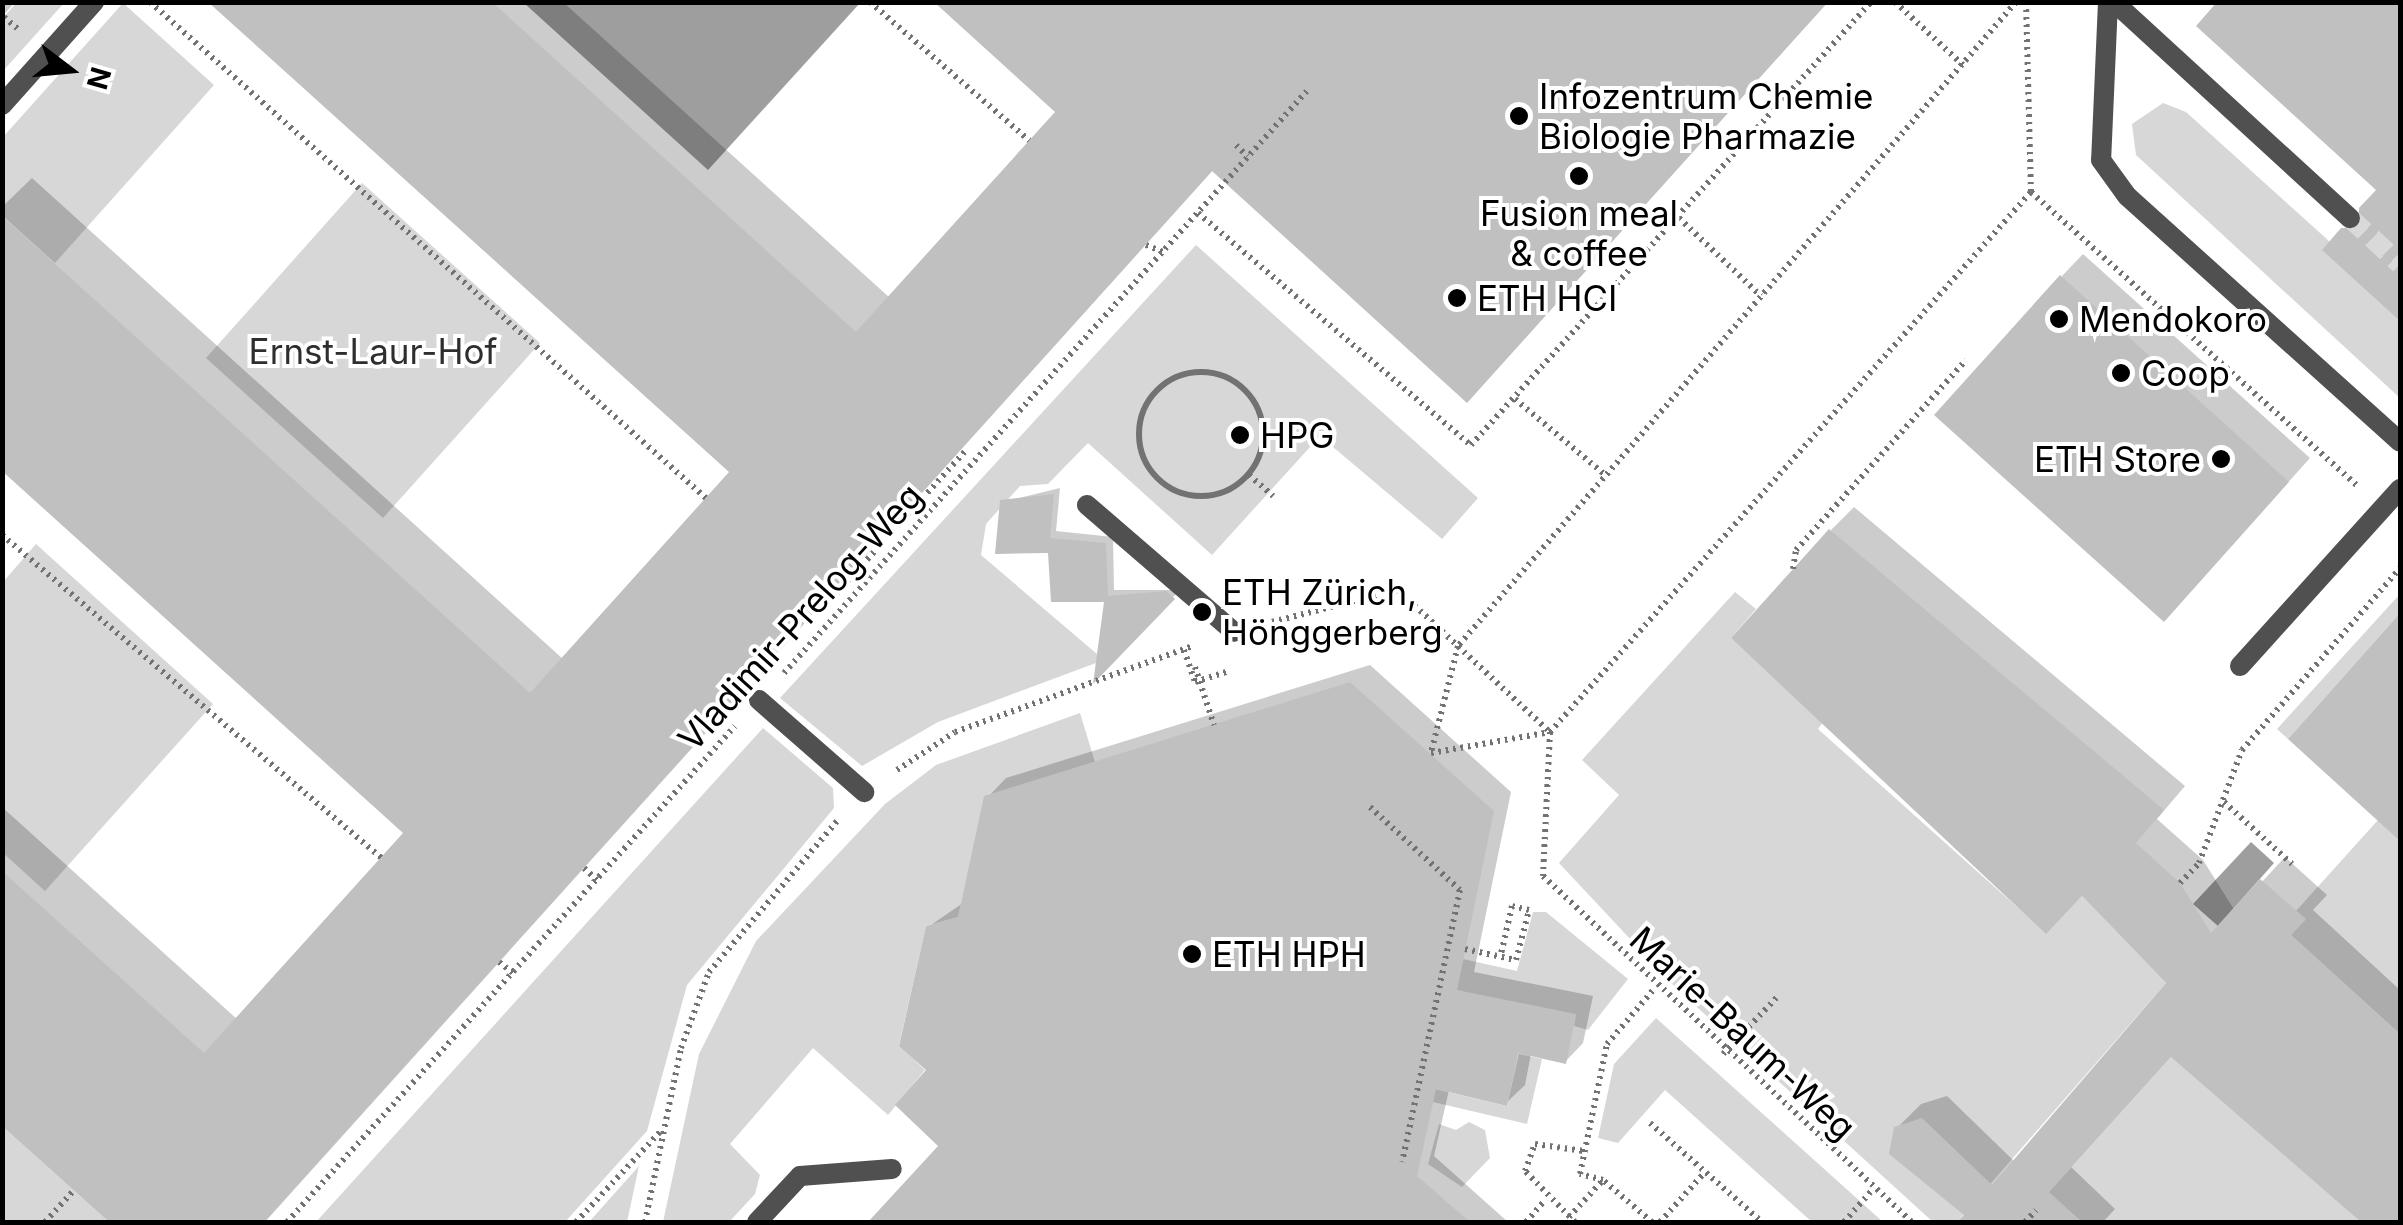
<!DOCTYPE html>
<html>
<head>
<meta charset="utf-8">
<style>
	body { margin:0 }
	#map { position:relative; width:2403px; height:1225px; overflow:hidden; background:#fff; font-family:Inter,sans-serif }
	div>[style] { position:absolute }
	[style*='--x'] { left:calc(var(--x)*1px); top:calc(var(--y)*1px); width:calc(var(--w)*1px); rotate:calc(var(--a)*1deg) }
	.green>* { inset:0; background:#d7d7d7 }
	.water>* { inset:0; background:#9e9e9e }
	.shadow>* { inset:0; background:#0003 }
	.building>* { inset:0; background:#c0c0c0 }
	.street-tunnel>* { height:20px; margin-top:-10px; transform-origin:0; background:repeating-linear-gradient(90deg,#d9d9d9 0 20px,transparent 0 30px) }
	.path>* { height:6px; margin-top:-3px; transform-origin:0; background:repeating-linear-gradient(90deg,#727272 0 2.5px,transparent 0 7.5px) }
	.path>.ring { margin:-3px; padding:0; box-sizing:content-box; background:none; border:6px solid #727272; border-radius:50% }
	.lane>* { height:20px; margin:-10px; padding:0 10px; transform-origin:10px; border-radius:10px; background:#505050 }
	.street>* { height:20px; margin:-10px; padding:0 10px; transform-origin:10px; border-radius:10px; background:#505050 }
	.path-bridge>* { height:6px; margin-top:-3px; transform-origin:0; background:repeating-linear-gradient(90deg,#727272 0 2.5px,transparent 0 7.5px) }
	.dots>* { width:28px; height:28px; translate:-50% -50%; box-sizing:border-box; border:5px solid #fff; border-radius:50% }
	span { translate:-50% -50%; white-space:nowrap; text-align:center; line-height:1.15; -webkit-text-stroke:8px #fff; paint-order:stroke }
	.poi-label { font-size:35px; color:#000 }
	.left { translate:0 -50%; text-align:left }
	.right { translate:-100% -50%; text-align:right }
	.park-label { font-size:35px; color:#2e2e2e }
	.street-label { font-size:35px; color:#000 }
	.frame { position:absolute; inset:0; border:5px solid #000; pointer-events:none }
	.north { position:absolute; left:20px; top:20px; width:100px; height:100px; -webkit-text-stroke:8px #fff; paint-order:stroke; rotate:106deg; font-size:28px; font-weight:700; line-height:40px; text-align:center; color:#000 }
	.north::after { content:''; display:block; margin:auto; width:35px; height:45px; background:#000; clip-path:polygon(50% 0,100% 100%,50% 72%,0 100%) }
</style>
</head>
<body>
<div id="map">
	<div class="green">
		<div style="clip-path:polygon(17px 2px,64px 3px,3px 71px,3px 18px)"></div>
		<div style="clip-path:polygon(123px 3px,214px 85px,55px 263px,3px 216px,3px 137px)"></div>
		<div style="clip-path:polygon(2163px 103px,2186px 112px,2400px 305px,2400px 398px,2136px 155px,2132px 124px)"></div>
		<div style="clip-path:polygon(362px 183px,540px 343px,383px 518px,206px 358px)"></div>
		<div style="clip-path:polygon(1196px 245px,1478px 498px,1442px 539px,1320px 436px,1212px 555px,1088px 443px,1048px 484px,1020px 486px,986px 524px,981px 555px,1104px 660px,938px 722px,862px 766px,780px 698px)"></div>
		<div style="clip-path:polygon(36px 544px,213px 704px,45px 891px,2px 852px,3px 582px)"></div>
		<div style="clip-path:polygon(1735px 592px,1756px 609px,1731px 638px,1823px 722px,1818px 729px,2046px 933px,2082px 896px,2166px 983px,1957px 1222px,1933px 1222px,1676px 988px,1559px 863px,1619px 795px,1582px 760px)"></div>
		<div style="clip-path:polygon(2400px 594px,2400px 613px,2288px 739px,2277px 729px)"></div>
		<div style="clip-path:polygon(1080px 713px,1095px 762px,985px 796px,958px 917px,926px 926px,899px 1045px,925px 1070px,888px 1115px,813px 1048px,730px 1144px,760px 1175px,755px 1194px,729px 1222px,663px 1222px,699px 1054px,756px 941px,885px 804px,936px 765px)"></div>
		<div style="clip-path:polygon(763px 728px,833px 788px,834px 808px,687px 985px,647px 1131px,565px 1222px,316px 1222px)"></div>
		<div style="clip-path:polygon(2378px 820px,2400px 828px,2400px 1034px,2291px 935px,2305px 920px,2296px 911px)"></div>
		<div style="clip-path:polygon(1533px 912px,1546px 912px,1628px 979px,1588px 1030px,1574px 1026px,1576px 1014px,1446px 1040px,1463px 959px,1517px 971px)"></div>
		<div style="clip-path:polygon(1656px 1018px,1862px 1203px,1883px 1222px,1812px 1222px,1665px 1090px,1618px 1143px,1598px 1138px,1614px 1064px)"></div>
		<div style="clip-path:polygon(1519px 1054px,1542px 1059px,1527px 1124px,1433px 1102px,1435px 1089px,1507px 1106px)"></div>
		<div style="clip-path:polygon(2171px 1057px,2179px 1058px,2361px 1222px,2082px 1222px,2048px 1193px)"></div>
		<div style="clip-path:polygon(1469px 1122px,1485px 1130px,1490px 1158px,1462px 1187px,1428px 1164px,1439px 1124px,1456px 1130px)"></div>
		<div style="clip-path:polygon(2px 1126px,109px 1222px,3px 1221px)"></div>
		<div style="clip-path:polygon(639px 1166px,627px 1222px,589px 1222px)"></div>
	</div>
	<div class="water">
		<div style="clip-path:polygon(524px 3px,860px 3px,708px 170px)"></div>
		<div style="clip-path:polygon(2251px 842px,2274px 863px,2218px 926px,2193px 904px)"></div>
	</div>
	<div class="shadow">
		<div style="clip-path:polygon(2px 2px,15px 2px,2px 17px)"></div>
		<div style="clip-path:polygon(212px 2px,563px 2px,890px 298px,1058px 112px,938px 2px,1828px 2px,1467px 399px,1214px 169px,265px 1222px,112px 1222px,2px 1123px,2px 807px,238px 1020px,407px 833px,2px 468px,2px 207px,32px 178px,563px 659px,732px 472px)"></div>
		<div style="clip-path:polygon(2220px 2px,2400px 2px,2400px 318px,2325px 250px,2380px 190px)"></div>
		<div style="clip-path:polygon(2083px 254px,2310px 458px,2185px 597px,2062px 276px)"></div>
		<div style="clip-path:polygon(1060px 488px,1056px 531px,1113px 537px,1114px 590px,1180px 590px,1096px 677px,1107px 599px,1003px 502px)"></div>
		<div style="clip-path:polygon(1854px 507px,2185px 786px,2157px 819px,2203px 860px,2235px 911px,2285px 857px,2327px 895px,2313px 910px,2400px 990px,2400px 1222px,2363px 1222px,2173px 1054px,2071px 1167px,2115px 1209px,2103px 1222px,1959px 1222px,1966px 1213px,1897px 1128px,1921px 1104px,1947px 1096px,2015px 1162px,2170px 983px,1831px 530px)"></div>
		<div style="clip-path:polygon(2400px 617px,2400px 834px,2292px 738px)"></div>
		<div style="clip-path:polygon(1370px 665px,1511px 792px,1474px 972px,1593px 996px,1583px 1043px,1565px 1062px,1531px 1054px,1525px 1085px,1506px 1103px,1449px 1090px,1434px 1156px,1508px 1222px,871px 1222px,941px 1145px,929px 1070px,928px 927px,963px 903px,987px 798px,1006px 778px)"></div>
	</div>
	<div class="building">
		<div style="clip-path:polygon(208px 2px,492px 2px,856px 332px,1055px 112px,934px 2px,1828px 2px,1467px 403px,1212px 171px,264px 1222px,109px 1222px,2px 1126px,2px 871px,204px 1053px,403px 833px,2px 471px,2px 216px,530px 693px,729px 472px)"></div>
		<div style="clip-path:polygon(2217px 2px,2400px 2px,2400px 321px,2322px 250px,2341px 228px,2359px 228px,2359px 208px,2376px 190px,2196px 26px)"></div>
		<div style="clip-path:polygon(2060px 275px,2289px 482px,2164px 622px,1934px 415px)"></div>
		<div style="clip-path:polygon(1054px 494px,1050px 538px,1106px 543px,1108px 596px,1166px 591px,1175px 599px,1093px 684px,1104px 602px,1051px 602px,1048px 553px,995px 554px,1000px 500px)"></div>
		<div style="clip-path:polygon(1829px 529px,2164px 810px,2136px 843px,2180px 883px,2211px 933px,2260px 879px,2306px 919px,2291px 935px,2400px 1034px,2400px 1222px,2361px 1222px,2171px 1057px,2049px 1192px,2082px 1222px,1957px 1222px,1964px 1215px,1889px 1154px,1894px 1127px,1922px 1118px,1992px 1185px,2166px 983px,2082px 896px,2046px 934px,1731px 638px)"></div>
		<div style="clip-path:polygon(2400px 613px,2400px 841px,2288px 739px)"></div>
		<div style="clip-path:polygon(1350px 682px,1494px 811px,1457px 990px,1576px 1014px,1566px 1064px,1518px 1053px,1507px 1106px,1436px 1089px,1417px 1176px,1470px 1222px,868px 1222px,938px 1146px,895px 1105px,926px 1070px,899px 1046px,926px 926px,958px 917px,984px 796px)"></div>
	</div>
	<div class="street-tunnel">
		<div style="--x:2350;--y:218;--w:68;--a:42.6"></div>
	</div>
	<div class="path">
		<div style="--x:150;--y:2;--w:745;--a:41.74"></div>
		<div style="--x:870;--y:2;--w:211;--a:41"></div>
		<div style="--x:1895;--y:2;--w:93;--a:42.8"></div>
		<div style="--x:2016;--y:2;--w:852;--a:130.91"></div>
		<div style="--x:1458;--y:646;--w:110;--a:104.2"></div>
		<div style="--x:1431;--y:753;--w:121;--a:-10"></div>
		<div style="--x:1550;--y:732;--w:723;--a:-48.31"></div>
		<div style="--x:2031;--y:192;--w:438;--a:42"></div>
		<div style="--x:2026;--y:2;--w:190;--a:88.5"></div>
		<div style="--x:4;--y:17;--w:21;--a:41"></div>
		<div style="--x:1236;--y:145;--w:16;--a:45"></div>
		<div style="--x:1198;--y:213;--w:358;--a:40.4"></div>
		<div style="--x:1471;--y:445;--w:597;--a:-47.92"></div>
		<div style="--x:1679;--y:218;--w:113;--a:43.6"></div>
		<div style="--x:1146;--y:245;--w:18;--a:22"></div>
		<div class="ring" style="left:1139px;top:372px;width:118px;height:118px"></div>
		<div style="--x:1515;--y:399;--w:116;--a:40.1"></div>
		<div style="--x:1249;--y:475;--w:32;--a:41"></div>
		<div style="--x:2;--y:535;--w:498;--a:40.4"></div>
		<div style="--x:1793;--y:569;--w:19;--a:-81"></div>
		<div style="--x:1796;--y:550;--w:255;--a:-48.2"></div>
		<div style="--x:827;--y:604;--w:209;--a:-47.9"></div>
		<div style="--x:1272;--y:622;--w:130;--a:-14.3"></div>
		<div style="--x:1398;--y:590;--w:208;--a:43.1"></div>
		<div style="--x:1550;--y:732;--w:144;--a:92.8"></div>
		<div style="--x:1543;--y:876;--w:506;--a:43.16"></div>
		<div style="--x:1184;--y:650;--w:34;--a:71"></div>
		<div style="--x:1195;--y:682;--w:33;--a:-18"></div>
		<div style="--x:784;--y:673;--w:782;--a:-48.06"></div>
		<div style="--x:897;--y:770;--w:69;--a:-33.2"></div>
		<div style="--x:955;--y:732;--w:253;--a:-19.9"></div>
		<div style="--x:2224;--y:802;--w:92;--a:42.4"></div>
		<div style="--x:1370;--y:807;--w:122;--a:42.7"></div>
		<div style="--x:1460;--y:890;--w:278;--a:102"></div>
		<div style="--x:584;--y:868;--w:18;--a:43"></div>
		<div style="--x:2180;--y:883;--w:28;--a:-46"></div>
		<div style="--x:2199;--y:863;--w:121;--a:-69.2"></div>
		<div style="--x:2242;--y:750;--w:241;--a:-49"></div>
		<div style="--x:1465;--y:949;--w:52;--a:12.2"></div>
		<div style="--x:1516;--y:960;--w:52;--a:-75.4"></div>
		<div style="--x:1529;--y:910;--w:17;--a:-167"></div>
		<div style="--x:1512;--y:906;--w:49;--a:102.9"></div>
		<div style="--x:499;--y:962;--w:18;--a:38"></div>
		<div style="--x:1723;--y:1054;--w:79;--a:-46.5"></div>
		<div style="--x:1650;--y:1123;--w:149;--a:41.5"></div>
		<div style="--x:1569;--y:1217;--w:50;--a:-47.4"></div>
		<div style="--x:45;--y:1222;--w:43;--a:-47.8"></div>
		<div style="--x:287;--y:1222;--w:668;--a:-47.91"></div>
		<div style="--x:576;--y:1222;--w:123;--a:-47"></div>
		<div style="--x:645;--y:1222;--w:178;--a:-78.3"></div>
		<div style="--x:681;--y:1048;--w:81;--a:-69.8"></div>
		<div style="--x:709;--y:972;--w:199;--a:-49.7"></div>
		<div style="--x:1526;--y:1222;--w:30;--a:-49"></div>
		<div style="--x:1575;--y:1222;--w:71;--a:-134.4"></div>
		<div style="--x:1525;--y:1171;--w:29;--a:-70"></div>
		<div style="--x:1535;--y:1144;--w:49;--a:8.3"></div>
		<div style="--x:1652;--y:1222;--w:65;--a:-139.4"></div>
		<div style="--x:1603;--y:1180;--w:24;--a:-165"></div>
		<div style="--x:1580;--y:1174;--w:133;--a:-78.3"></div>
		<div style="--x:1607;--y:1044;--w:72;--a:-49.5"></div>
		<div style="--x:1660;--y:1222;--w:67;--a:-48"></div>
		<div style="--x:1844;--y:1222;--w:45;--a:-48.6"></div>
		<div style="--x:2025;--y:1222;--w:16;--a:-47"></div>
	</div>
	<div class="lane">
		<div style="--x:2;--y:105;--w:138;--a:-48.2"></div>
		<div style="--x:1087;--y:505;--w:194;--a:40.8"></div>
		<div style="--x:2240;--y:666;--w:239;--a:-47.9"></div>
		<div style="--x:759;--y:700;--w:140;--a:41.2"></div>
		<div style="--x:757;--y:1222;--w:63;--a:-46.9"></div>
		<div style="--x:800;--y:1176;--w:92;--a:-4.4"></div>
	</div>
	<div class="street">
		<div style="--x:2108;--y:2;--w:158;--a:92.5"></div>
		<div style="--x:2101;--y:160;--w:44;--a:54.2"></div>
		<div style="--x:2127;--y:196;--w:367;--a:42"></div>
		<div style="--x:2114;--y:2;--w:320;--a:42.5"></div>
	</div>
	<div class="path-bridge">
		<div style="--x:1195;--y:667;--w:61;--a:71.9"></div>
	</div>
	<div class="dots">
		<div style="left:1519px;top:116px;background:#000"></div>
		<div style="left:1579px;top:176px;background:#000"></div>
		<div style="left:1457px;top:298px;background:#000"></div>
		<div style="left:2059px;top:319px;background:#000"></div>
		<div style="left:2121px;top:373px;background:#000"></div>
		<div style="left:1240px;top:435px;background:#000"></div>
		<div style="left:2221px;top:459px;background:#000"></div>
		<div style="left:1202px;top:612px;background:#000"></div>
		<div style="left:1192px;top:954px;background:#000"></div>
	</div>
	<div class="poi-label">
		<span class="left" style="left:1539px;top:116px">Infozentrum Chemie<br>Biologie Pharmazie</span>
		<span style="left:1579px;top:233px">Fusion meal<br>&amp; coffee</span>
		<span class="left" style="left:1477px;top:298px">ETH HCI</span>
		<span class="left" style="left:2079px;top:319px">Mendokoro</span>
		<span class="left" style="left:2141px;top:373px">Coop</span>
		<span class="left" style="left:1260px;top:435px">HPG</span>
		<span class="right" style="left:2201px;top:459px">ETH Store</span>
		<span class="left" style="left:1222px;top:612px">ETH Zürich,<br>Hönggerberg</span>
		<span class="left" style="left:1212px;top:954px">ETH HPH</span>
	</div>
	<div class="park-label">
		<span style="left:373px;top:351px">Ernst-Laur-Hof</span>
	</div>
	<div class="street-label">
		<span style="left:800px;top:617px;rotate:-48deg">Vladimir-Prelog-Weg</span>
		<span style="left:1743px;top:1033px;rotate:43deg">Marie-Baum-Weg</span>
	</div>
	<div class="frame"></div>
	<div class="north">N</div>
</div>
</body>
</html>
